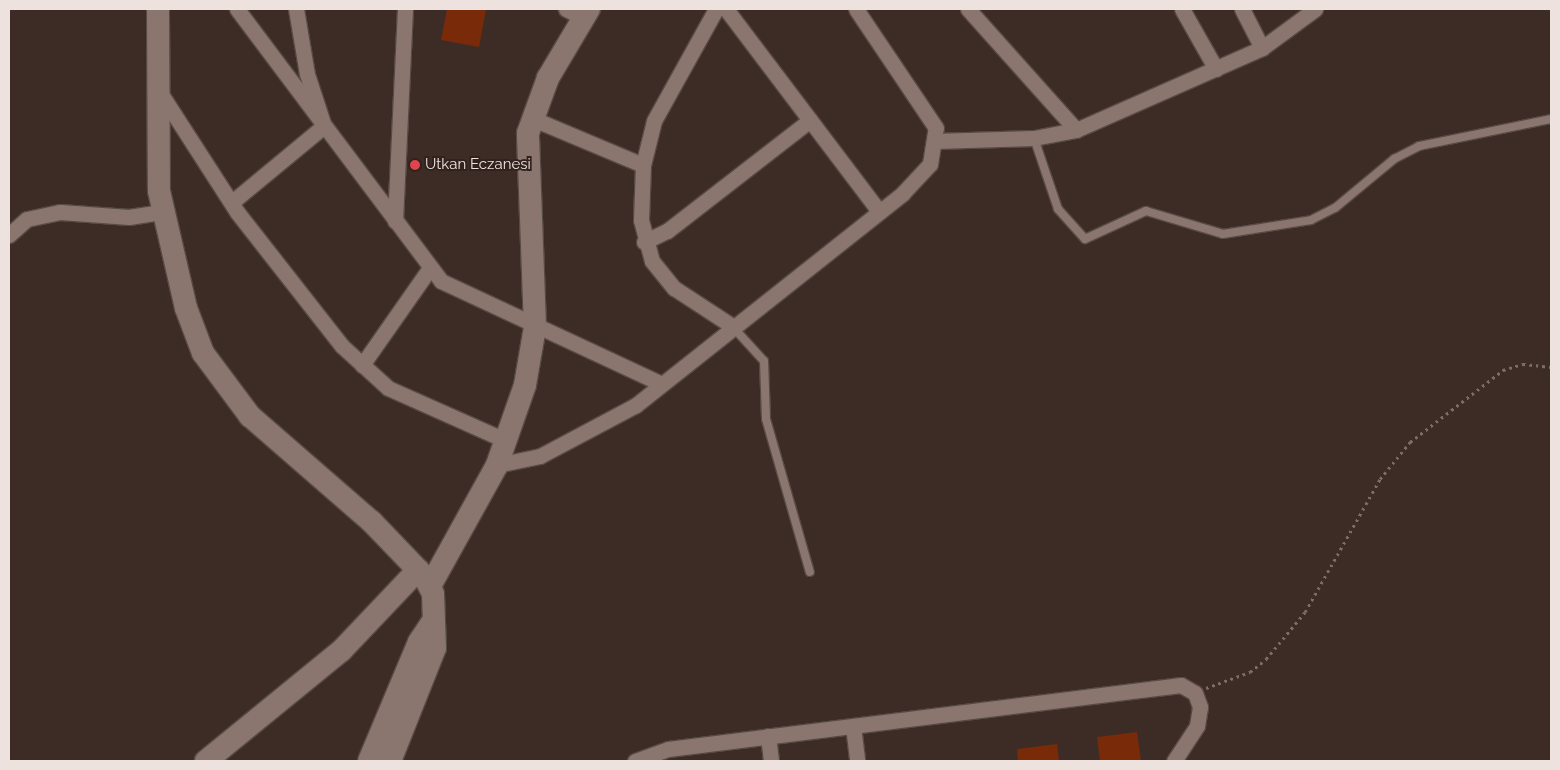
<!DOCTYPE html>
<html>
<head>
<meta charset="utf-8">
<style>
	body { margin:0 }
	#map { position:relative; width:1560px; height:770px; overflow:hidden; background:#3d2c26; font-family:Raleway,sans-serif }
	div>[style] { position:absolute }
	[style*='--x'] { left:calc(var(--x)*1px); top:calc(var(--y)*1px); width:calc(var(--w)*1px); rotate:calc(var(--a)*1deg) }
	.building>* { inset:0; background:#782a09 }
	.path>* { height:2.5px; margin-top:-1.25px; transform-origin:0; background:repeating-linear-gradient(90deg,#7c6d68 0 2.5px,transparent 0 6.5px) }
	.roads { filter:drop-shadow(1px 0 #584a45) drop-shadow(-1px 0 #584a45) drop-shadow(0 1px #584a45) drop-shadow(0 -1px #584a45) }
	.lane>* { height:8px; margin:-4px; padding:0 4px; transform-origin:4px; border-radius:4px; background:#8a766f }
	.street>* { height:15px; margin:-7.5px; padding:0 7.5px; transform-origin:7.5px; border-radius:7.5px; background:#8a766f }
	.secondary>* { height:22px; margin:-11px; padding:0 11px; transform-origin:11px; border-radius:11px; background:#8a766f }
	.dots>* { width:14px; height:14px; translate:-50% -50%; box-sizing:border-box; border:2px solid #32221d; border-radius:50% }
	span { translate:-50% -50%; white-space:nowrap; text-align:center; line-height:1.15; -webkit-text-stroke:4px #32221d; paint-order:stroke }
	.poi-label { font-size:15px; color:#eee2df }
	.left { translate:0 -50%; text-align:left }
	.frame { position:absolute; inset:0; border:10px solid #eee2df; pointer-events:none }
</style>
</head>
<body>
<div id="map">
	<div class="building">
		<div style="clip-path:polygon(447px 9px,486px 9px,479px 47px,441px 40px)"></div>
		<div style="clip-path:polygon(1137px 732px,1141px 761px,1100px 761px,1097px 737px)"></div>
		<div style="clip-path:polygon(1057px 744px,1059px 761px,1018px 761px,1017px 749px)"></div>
	</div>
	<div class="path">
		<div style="--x:1206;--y:688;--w:47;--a:-20"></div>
		<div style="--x:1250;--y:672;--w:21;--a:-39"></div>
		<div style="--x:1266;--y:659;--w:61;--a:-50.3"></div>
		<div style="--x:1305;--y:612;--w:153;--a:-60.6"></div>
		<div style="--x:1380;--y:479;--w:48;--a:-51"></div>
		<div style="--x:1410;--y:442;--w:118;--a:-37.7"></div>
		<div style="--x:1503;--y:370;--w:21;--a:-17"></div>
		<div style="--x:1523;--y:364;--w:28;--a:6"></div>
	</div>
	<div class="roads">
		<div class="lane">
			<div style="--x:1034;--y:138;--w:75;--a:71.3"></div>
			<div style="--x:1058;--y:209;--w:40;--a:48"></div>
			<div style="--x:1085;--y:239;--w:67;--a:-24.7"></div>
			<div style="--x:1146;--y:211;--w:80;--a:16.6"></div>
			<div style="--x:1223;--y:234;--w:89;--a:-9"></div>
			<div style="--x:1311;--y:220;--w:27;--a:-27"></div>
			<div style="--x:1335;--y:208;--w:77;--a:-39.7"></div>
			<div style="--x:1394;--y:159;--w:28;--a:-27"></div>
			<div style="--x:1419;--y:146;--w:135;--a:-11.6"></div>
			<div style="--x:732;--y:326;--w:47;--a:47.6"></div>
			<div style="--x:764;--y:361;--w:58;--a:88"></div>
			<div style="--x:766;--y:419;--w:159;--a:74"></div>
		</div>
		<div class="street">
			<div style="--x:237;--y:9;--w:340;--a:53.1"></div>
			<div style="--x:441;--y:281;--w:242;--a:25"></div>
			<div style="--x:566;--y:9;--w:20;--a:27"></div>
			<div style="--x:716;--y:9;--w:128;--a:119"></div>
			<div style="--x:654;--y:121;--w:45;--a:104"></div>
			<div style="--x:643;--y:165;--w:55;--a:92.1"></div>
			<div style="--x:641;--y:220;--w:42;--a:75"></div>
			<div style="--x:652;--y:261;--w:35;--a:51"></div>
			<div style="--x:674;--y:288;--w:69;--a:33.2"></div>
			<div style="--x:726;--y:9;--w:253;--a:52.9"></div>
			<div style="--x:968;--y:9;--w:162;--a:48.2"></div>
			<div style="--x:1182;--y:9;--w:69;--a:60.5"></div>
			<div style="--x:1242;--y:9;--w:44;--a:62.9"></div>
			<div style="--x:161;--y:94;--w:140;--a:57.2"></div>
			<div style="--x:237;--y:212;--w:170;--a:51.9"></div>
			<div style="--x:342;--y:346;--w:62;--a:42.4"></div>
			<div style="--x:388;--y:388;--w:130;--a:24"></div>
			<div style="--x:531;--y:118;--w:121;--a:22.8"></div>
			<div style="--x:934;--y:141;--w:100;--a:-1.7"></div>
			<div style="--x:1034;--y:138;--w:43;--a:-10.8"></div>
			<div style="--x:1076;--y:130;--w:203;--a:-23.8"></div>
			<div style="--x:1262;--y:48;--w:66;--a:-36.3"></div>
			<div style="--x:232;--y:202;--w:119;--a:-39.6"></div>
			<div style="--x:324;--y:126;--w:55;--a:-108.1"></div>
			<div style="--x:307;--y:74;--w:66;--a:-99.6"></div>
			<div style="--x:395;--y:221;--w:212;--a:-87.3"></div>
			<div style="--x:9;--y:235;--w:24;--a:-42"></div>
			<div style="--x:27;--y:219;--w:34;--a:-12"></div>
			<div style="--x:60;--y:212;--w:69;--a:4.1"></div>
			<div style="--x:129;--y:217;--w:33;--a:-9"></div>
			<div style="--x:644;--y:242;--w:25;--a:-26"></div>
			<div style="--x:667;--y:231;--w:181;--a:-37.8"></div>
			<div style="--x:362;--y:365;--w:118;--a:-55"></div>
			<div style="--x:497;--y:465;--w:44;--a:-11.8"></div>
			<div style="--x:540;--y:456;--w:109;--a:-28"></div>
			<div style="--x:636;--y:405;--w:340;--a:-38.4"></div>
			<div style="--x:902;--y:194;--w:41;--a:-47"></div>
			<div style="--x:930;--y:164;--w:36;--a:-81"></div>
			<div style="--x:936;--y:128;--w:143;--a:-123.9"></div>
			<div style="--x:853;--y:726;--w:35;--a:83"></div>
			<div style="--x:768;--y:736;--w:25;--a:83"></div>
			<div style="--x:635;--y:761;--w:35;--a:-20"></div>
			<div style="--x:668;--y:749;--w:517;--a:-7.11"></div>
			<div style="--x:1181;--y:685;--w:16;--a:30"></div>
			<div style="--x:1195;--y:693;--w:15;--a:70"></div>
			<div style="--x:1200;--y:707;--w:19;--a:99"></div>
			<div style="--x:1197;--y:726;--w:42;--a:123.3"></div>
		</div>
		<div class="secondary">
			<div style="--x:158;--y:9;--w:182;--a:89.7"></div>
			<div style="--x:159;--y:191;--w:120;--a:77"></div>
			<div style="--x:186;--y:308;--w:48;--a:69.3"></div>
			<div style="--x:203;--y:353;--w:79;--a:53.3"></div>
			<div style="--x:250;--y:416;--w:160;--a:41"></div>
			<div style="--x:371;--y:521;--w:76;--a:46.1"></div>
			<div style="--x:424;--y:576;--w:20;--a:63"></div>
			<div style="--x:433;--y:594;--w:54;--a:87.9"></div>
			<div style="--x:435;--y:648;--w:122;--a:111.7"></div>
			<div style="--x:430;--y:586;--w:138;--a:-61"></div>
			<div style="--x:497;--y:465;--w:85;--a:-70.7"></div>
			<div style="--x:525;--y:385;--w:59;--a:-80.2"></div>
			<div style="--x:535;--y:327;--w:194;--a:-92.1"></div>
			<div style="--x:528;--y:133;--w:59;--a:-70"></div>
			<div style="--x:548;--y:78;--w:80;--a:-59.3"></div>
			<div style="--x:206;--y:761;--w:174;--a:-39.2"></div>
			<div style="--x:341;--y:651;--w:112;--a:-46.5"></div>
			<div style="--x:369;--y:761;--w:129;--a:-67.2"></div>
			<div style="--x:419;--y:642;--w:25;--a:-56"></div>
		</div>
	</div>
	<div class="dots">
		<div style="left:415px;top:165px;background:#e0444e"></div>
	</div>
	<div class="poi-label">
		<span class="left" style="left:425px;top:165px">Utkan Eczanesi</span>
	</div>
	<div class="frame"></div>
</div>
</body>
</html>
